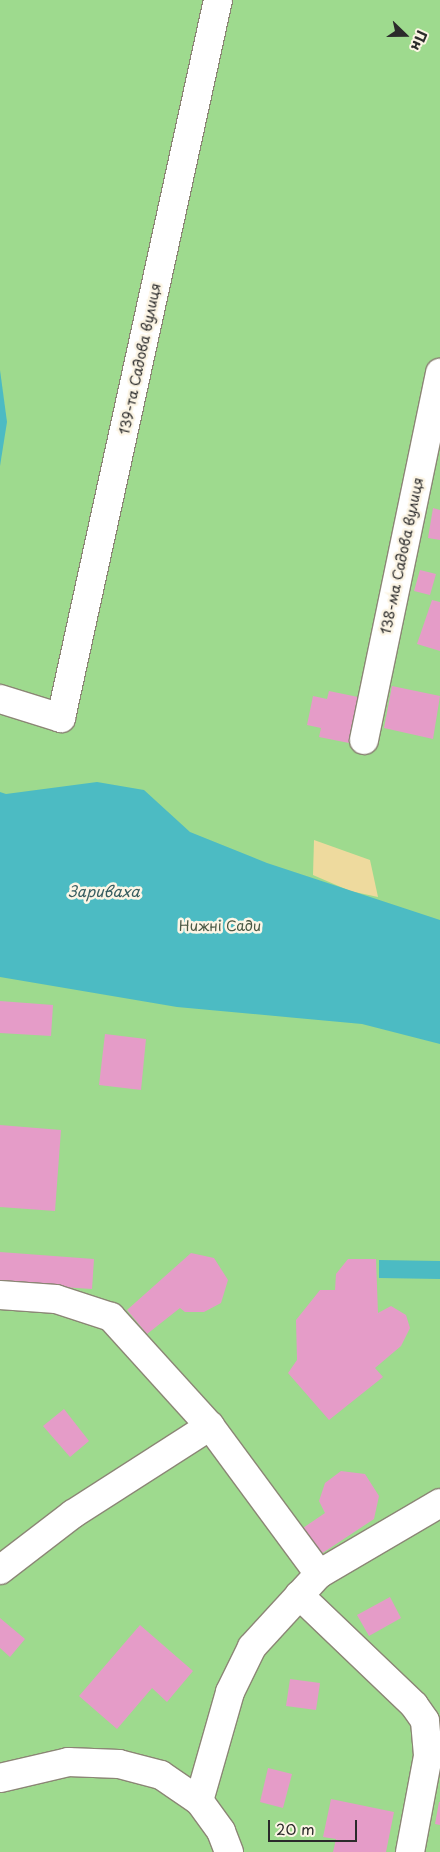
<!DOCTYPE html>
<html>
<head>
<meta charset="utf-8">
<style>
  body { margin:0 }
  #map { position:relative; width:440px; height:1852px; overflow:hidden; background:#ebe1bf; font-family:"Playpen Sans",sans-serif }
  div>[style] { position:absolute }
  .green>* { inset:0; background:#9eda8e }
  .sand>* { inset:0; background:#eeda9e }
  .water>* { inset:0; background:#4cbbc3 }
  .building>* { inset:0; background:#e59cc8 }
  .roads { filter:drop-shadow(1px 0 #8b8675) drop-shadow(-1px 0 #8b8675) drop-shadow(0 1px #8b8675) drop-shadow(0 -1px #8b8675) }
  .minor>* { height:28px; margin:-14px; padding:0 14px; transform-origin:14px; border-radius:14px; background:#fff }
  span { translate:-50% -50%; white-space:nowrap; text-align:center; line-height:1.15; -webkit-text-stroke:5px #fcf5e5; paint-order:stroke }
  .street-label { font-size:14px; color:#2b2b2b }
  .park-label { font-size:14px; color:#485744 }
  .water-label { font-size:15px; color:#375d60; font-style:italic }
  .north { position:absolute; left:380px; top:10px; width:50px; height:50px; -webkit-text-stroke:4px #fcf5e5; paint-order:stroke; rotate:112deg; font-size:14px; font-weight:700; line-height:20px; text-align:center; color:#2b2b2b }
  .north::after { content:''; display:block; margin:auto; width:18px; height:22px; background:#2b2b2b; clip-path:polygon(50% 0,100% 100%,50% 72%,0 100%) }
  .scale { position:absolute; left:268px; top:1820px; width:89px; height:22px; box-sizing:border-box; border:2px solid #2b2b2b; border-top:0; padding-left:6px; font-size:15px; line-height:18px; white-space:nowrap; color:#2b2b2b; -webkit-text-stroke:4px #fcf5e5; paint-order:stroke }
</style>
</head>
<body>
<div id="map">
  <div class="green">
    <div style="clip-path:polygon(0 0,440px 0,440px 1852px,0 1852px)"></div>
  </div>
  <div class="sand">
    <div style="clip-path:polygon(314px 840px,370px 860px,378px 897px,350px 891px,313px 875px)"></div>
  </div>
  <div class="water">
    <div style="clip-path:polygon(0 370px,7px 422px,0 466px)"></div>
    <div style="clip-path:polygon(97px 782px,144px 790px,190px 832px,267px 863px,440px 920px,440px 1044px,362px 1024px,177px 1007px,0 977px,0 792px,6px 794px)"></div>
    <div style="clip-path:polygon(379px 1260px,440px 1261px,440px 1279px,379px 1278px)"></div>
  </div>
  <div class="building">
    <div style="clip-path:polygon(433px 508px,440px 510px,440px 540px,428px 538px)"></div>
    <div style="clip-path:polygon(420px 570px,436px 574px,430px 595px,414px 591px)"></div>
    <div style="clip-path:polygon(432px 600px,440px 602px,440px 651px,417px 644px)"></div>
    <div style="clip-path:polygon(392px 686px,440px 696px,433px 739px,384px 728px)"></div>
    <div style="clip-path:polygon(329px 691px,358px 697px,349px 743px,319px 737px,321px 728px,307px 725px,313px 696px,327px 699px)"></div>
    <div style="clip-path:polygon(0 1001px,53px 1005px,51px 1036px,0 1033px)"></div>
    <div style="clip-path:polygon(105px 1034px,146px 1039px,141px 1090px,99px 1085px)"></div>
    <div style="clip-path:polygon(0 1125px,61px 1130px,55px 1211px,0 1207px)"></div>
    <div style="clip-path:polygon(0 1252px,94px 1259px,92px 1289px,0 1283px)"></div>
    <div style="clip-path:polygon(191px 1253px,214px 1258px,228px 1280px,221px 1303px,204px 1312px,185px 1312px,180px 1308px,147px 1334px,127px 1310px)"></div>
    <div style="clip-path:polygon(348px 1259px,376px 1259px,378px 1313px,391px 1306px,406px 1315px,410px 1328px,401px 1346px,375px 1368px,383px 1377px,329px 1420px,288px 1373px,297px 1360px,296px 1320px,320px 1290px,335px 1290px,336px 1274px)"></div>
    <div style="clip-path:polygon(64px 1409px,89px 1441px,70px 1457px,43px 1426px)"></div>
    <div style="clip-path:polygon(341px 1471px,365px 1474px,379px 1496px,374px 1519px,318px 1556px,300px 1530px,325px 1513px,319px 1501px,325px 1483px)"></div>
    <div style="clip-path:polygon(390px 1597px,401px 1618px,369px 1636px,357px 1615px)"></div>
    <div style="clip-path:polygon(0 1618px,25px 1639px,10px 1657px,0 1648px)"></div>
    <div style="clip-path:polygon(140px 1625px,193px 1671px,167px 1702px,152px 1688px,117px 1729px,79px 1696px)"></div>
    <div style="clip-path:polygon(290px 1679px,320px 1683px,316px 1710px,286px 1706px)"></div>
    <div style="clip-path:polygon(268px 1768px,292px 1774px,283px 1808px,260px 1802px)"></div>
    <div style="clip-path:polygon(331px 1799px,394px 1812px,386px 1852px,333px 1852px,336px 1839px,323px 1837px)"></div>
    <div style="clip-path:polygon(439px 1802px,440px 1802px,440px 1825px,435px 1824px)"></div>
  </div>
  <div class="roads">
    <div class="minor">
      <div style="left:0;top:699px;width:64px;rotate:17.3deg"></div>
      <div style="left:61px;top:718px;width:735px;rotate:-77.67deg"></div>
      <div style="left:364px;top:740px;width:375px;rotate:-78.3deg"></div>
      <div style="left:0;top:1295px;width:56px;rotate:4.1deg"></div>
      <div style="left:56px;top:1299px;width:58px;rotate:18.1deg"></div>
      <div style="left:111px;top:1317px;width:147px;rotate:47.8deg"></div>
      <div style="left:210px;top:1426px;width:184px;rotate:53.6deg"></div>
      <div style="left:0;top:1570px;width:92px;rotate:-37.5deg"></div>
      <div style="left:73px;top:1514px;width:163px;rotate:-32.7deg"></div>
      <div style="left:299px;top:1595px;width:159px;rotate:43.7deg"></div>
      <div style="left:414px;top:1705px;width:19px;rotate:55deg"></div>
      <div style="left:425px;top:1721px;width:35px;rotate:85deg"></div>
      <div style="left:428px;top:1756px;width:98px;rotate:100.6deg"></div>
      <div style="left:0;top:1778px;width:70px;rotate:-13.2deg"></div>
      <div style="left:68px;top:1762px;width:51px;rotate:2.2deg"></div>
      <div style="left:119px;top:1764px;width:43px;rotate:14.7deg"></div>
      <div style="left:161px;top:1775px;width:46px;rotate:34.4deg"></div>
      <div style="left:229px;top:1852px;width:22px;rotate:-111deg"></div>
      <div style="left:221px;top:1831px;width:37px;rotate:-126deg"></div>
      <div style="left:199px;top:1801px;width:113px;rotate:-74.1deg"></div>
      <div style="left:230px;top:1692px;width:50px;rotate:-63.9deg"></div>
      <div style="left:252px;top:1647px;width:99px;rotate:-47.5deg"></div>
      <div style="left:319px;top:1574px;width:140px;rotate:-30.4deg"></div>
    </div>
  </div>
  <div class="street-label">
    <span style="left:140px;top:359px;rotate:-78deg">139-та Садова вулиця</span>
    <span style="left:402px;top:556px;rotate:-78deg">138-ма Садова вулиця</span>
  </div>
  <div class="park-label">
    <span style="left:220px;top:926px">Нижні Сади</span>
  </div>
  <div class="water-label">
    <span style="left:104px;top:891px">Зариваха</span>
  </div>
  <div class="north">Пн</div>
  <div class="scale">20 m</div>
</div>
</body>
</html>
